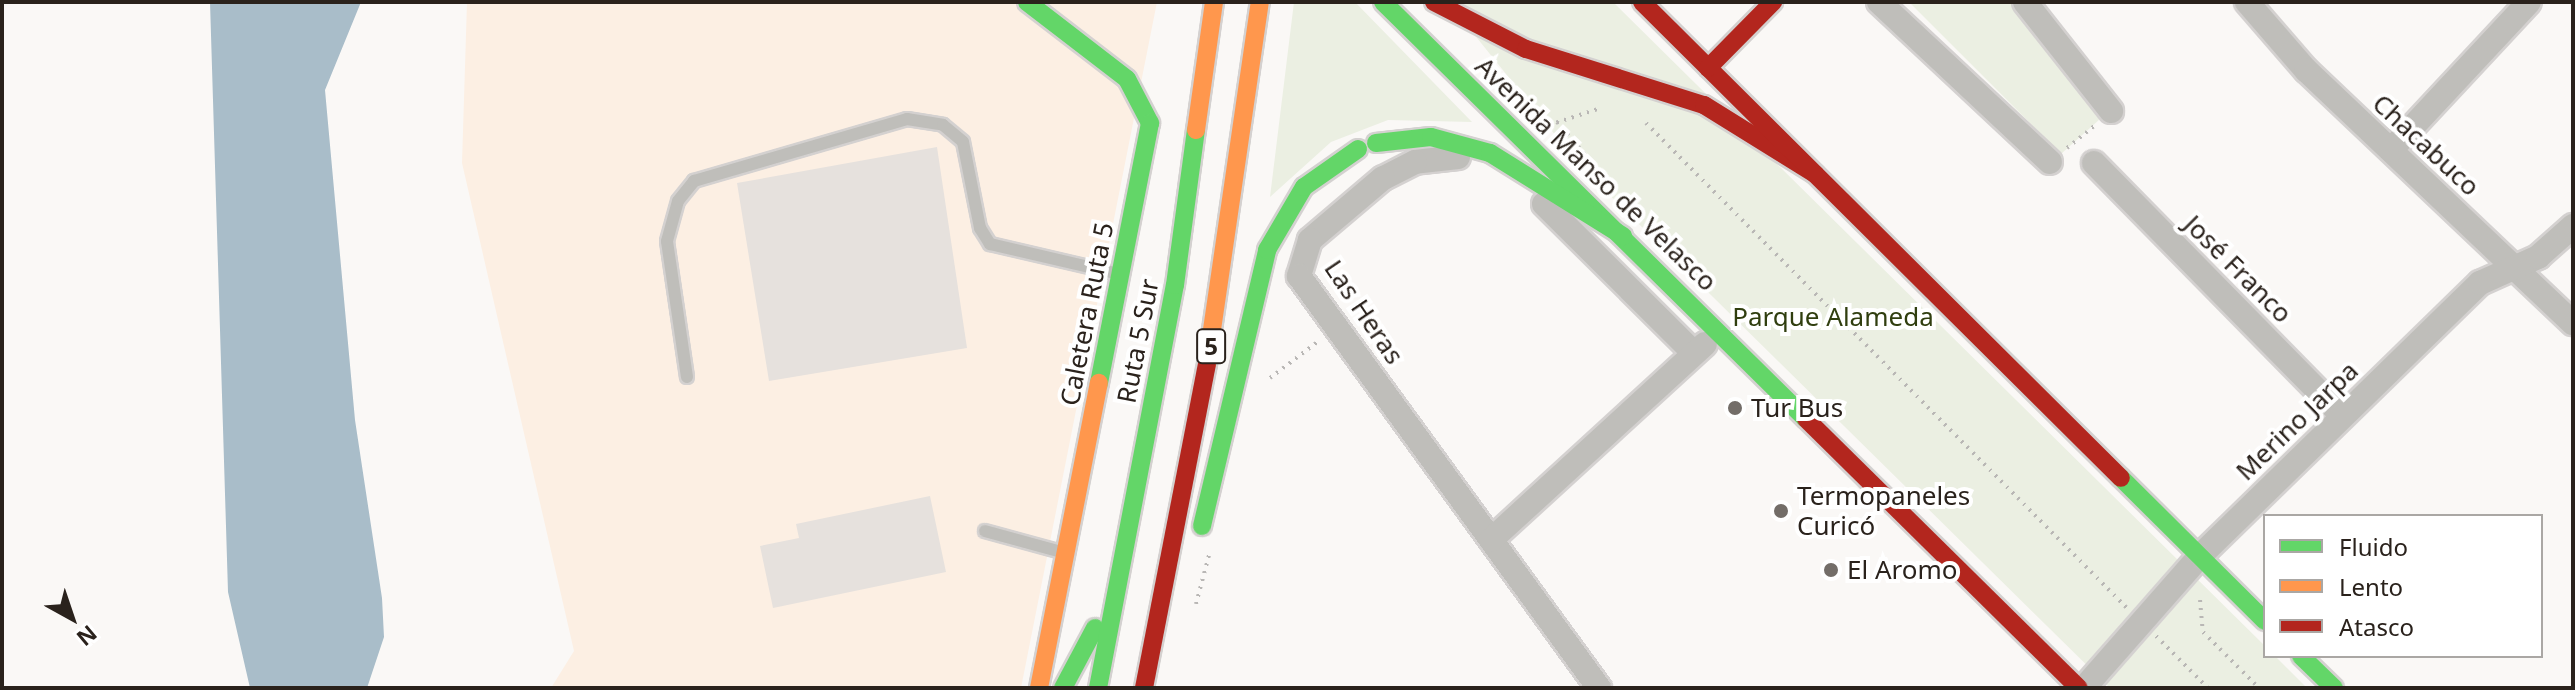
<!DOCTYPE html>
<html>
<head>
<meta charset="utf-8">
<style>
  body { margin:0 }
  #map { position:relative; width:2575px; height:690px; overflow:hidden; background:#faf8f6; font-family:"Noto Sans",sans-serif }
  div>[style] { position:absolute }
  .built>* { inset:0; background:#fcefe3 }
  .green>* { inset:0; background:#ebefe2 }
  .water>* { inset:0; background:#a9bdc9 }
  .building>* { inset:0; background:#e6e1dd }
  .path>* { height:4px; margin-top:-2px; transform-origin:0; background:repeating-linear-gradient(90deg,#b9b7b5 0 2px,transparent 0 8px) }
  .roads { filter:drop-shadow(2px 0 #d4d1d0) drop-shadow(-2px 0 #d4d1d0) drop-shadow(0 2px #d4d1d0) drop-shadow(0 -2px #d4d1d0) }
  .lane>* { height:12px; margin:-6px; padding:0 6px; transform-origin:6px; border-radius:6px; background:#bfbeba }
  .street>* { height:24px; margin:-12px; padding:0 12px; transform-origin:12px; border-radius:12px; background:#bfbeba }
  .fast>* { height:18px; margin:-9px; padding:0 9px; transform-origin:9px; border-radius:9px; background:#63d668 }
  .slow>* { height:18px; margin:-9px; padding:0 9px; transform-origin:9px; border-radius:9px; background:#ff974d }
  .jam>* { height:18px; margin:-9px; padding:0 9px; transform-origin:9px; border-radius:9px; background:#b3261e }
  .dots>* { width:22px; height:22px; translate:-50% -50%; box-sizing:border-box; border:4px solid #fff; border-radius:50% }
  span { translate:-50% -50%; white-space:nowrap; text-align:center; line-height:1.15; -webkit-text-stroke:8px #fff; paint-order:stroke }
  .shield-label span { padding:2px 6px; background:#fff; border:2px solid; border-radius:6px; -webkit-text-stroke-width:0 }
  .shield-label { font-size:24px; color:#2a221c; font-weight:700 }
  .street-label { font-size:26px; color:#2a221c }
  .park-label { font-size:26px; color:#303e0f }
  .poi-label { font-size:26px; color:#2a221c }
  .left { translate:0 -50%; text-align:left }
  .frame { position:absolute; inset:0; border:4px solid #2a221c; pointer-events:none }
  .legend { position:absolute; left:2263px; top:514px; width:280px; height:144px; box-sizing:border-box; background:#fff; border:2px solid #aaa7a4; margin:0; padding:10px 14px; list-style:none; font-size:24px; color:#2a221c }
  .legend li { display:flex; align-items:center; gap:16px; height:40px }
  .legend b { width:40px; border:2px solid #aaa7a4 }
  .north { position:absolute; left:32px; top:578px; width:80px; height:80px; -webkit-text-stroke:6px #fff; paint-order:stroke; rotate:140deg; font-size:22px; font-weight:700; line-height:32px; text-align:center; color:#2a221c }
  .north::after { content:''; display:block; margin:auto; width:28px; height:36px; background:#2a221c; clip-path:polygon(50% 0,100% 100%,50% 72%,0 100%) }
</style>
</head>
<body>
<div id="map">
  <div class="built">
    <div style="clip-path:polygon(467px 2px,1157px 2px,1021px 688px,551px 688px,574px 651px,462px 163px)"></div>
  </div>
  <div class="green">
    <div style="clip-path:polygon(1294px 2px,1355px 2px,1472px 122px,1388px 120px,1331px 142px,1270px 197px)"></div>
    <div style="clip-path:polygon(1448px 2px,1613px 2px,2265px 646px,2265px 656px,2275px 656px,2307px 688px,2110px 688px,1581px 167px)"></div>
    <div style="clip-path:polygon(1909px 2px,2011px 2px,2100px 119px,2061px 154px)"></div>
  </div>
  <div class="water">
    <div style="clip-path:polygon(210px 2px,361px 2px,325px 90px,355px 420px,382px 598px,384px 637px,367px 688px,250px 688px,228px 592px)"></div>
  </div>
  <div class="building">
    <div style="clip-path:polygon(937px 147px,967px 348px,769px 381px,737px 183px)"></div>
    <div style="clip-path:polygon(930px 496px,946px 572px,773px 608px,760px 546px,799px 538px,796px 524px)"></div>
  </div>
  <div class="path">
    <div style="left:1557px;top:122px;width:49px;rotate:49.1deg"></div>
    <div style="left:1646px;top:123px;width:683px;rotate:45.24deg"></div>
    <div style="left:1549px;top:125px;width:55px;rotate:-18.1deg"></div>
    <div style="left:2067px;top:148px;width:35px;rotate:-39deg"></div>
    <div style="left:1270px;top:378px;width:63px;rotate:-37.2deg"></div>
    <div style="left:2200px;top:600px;width:32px;rotate:85deg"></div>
    <div style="left:2203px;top:632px;width:79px;rotate:45deg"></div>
    <div style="left:1196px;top:604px;width:51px;rotate:-75.1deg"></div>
    <div style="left:2156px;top:636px;width:74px;rotate:45deg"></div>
  </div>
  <div class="roads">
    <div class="lane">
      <div style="left:687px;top:377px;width:137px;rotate:-98.4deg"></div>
      <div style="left:667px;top:241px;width:41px;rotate:-74.6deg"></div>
      <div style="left:678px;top:201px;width:26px;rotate:-51deg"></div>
      <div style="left:694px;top:181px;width:222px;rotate:-16.2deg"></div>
      <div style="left:907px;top:119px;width:36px;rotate:9deg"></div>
      <div style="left:943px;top:125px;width:26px;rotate:40deg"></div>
      <div style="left:963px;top:142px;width:88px;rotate:78.8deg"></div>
      <div style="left:980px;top:228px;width:19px;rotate:58deg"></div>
      <div style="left:990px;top:244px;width:132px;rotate:13.1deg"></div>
      <div style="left:985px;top:531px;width:80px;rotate:15.3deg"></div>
    </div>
    <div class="street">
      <div style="left:1879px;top:2px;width:234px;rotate:43.1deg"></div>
      <div style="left:2025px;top:2px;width:139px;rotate:51.7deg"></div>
      <div style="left:2247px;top:2px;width:90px;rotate:49.1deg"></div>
      <div style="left:2306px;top:70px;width:368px;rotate:43.5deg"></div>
      <div style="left:2391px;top:150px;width:202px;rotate:-47deg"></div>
      <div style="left:1458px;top:157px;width:43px;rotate:173.4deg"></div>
      <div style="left:1415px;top:162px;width:36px;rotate:153deg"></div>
      <div style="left:1383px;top:178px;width:96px;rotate:139.7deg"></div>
      <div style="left:1310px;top:240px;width:38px;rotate:107deg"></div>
      <div style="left:1299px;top:276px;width:510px;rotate:53.94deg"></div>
      <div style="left:2094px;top:163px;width:354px;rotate:45.5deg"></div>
      <div style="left:1544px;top:204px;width:211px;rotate:44.8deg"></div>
      <div style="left:1491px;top:540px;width:290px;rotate:-42.5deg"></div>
      <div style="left:2084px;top:688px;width:176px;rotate:-48.7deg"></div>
      <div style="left:2200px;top:556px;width:391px;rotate:-44.3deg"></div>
      <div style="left:2480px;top:283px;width:64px;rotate:-24.1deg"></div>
      <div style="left:2538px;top:257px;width:47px;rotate:-41.5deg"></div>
    </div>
    <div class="fast">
      <div style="left:1027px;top:2px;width:126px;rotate:37.6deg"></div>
      <div style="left:1127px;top:79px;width:50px;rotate:62.4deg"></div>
      <div style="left:1150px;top:123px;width:265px;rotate:101.1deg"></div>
      <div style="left:1383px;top:2px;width:594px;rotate:44.59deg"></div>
      <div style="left:1376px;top:143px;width:55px;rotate:-6.2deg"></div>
      <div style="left:1431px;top:137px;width:61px;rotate:15.2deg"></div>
      <div style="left:1490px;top:153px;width:157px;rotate:32deg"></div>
      <div style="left:2121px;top:478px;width:203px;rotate:44.8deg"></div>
      <div style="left:1202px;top:526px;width:284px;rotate:-76.7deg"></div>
      <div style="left:1267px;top:250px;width:73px;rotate:-59.6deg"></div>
      <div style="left:1304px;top:187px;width:66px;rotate:-35.1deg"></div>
      <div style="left:2301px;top:656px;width:46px;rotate:44.1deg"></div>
      <div style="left:1063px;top:688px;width:68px;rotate:-61.9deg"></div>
      <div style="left:1098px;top:688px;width:410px;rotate:-79.2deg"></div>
      <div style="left:1175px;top:285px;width:156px;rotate:-82.3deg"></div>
    </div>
    <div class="slow">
      <div style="left:1196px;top:130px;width:129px;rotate:-82deg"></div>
      <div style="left:1207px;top:364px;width:366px;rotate:-81.7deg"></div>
      <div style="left:1039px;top:688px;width:311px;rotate:-78.9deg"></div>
    </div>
    <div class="jam">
      <div style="left:1434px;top:2px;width:103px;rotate:27.1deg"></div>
      <div style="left:1526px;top:49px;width:187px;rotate:17.5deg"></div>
      <div style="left:1704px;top:105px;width:131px;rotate:31.9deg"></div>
      <div style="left:1642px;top:2px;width:675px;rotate:44.82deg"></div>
      <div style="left:1708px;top:68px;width:93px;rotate:-45.4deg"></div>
      <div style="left:1806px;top:419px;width:383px;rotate:44.6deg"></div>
      <div style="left:1144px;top:688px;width:330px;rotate:-79deg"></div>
    </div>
  </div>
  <div class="dots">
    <div style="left:1735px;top:408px;background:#736d68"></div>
    <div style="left:1781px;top:511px;background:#736d68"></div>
    <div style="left:1831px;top:570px;background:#736d68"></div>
  </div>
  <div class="shield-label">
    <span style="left:1211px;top:346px">5</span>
  </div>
  <div class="street-label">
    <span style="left:2426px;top:145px;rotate:43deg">Chacabuco</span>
    <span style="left:1596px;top:174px;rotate:44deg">Avenida Manso de Velasco</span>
    <span style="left:2238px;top:269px;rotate:45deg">José Franco</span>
    <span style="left:1364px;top:312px;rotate:56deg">Las Heras</span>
    <span style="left:1087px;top:314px;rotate:-79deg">Caletera Ruta 5</span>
    <span style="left:1138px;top:341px;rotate:-79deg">Ruta 5 Sur</span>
    <span style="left:2297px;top:421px;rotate:-44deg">Merino Jarpa</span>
  </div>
  <div class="park-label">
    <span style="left:1833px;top:317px">Parque Alameda</span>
  </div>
  <div class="poi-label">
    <span class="left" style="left:1751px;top:408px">Tur Bus</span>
    <span class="left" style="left:1797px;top:511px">Termopaneles<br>Curicó</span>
    <span class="left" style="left:1847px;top:570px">El Aromo</span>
  </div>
  <div class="frame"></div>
  <ul class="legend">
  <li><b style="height:10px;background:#63d668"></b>Fluido</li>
  <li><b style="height:10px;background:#ff974d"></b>Lento</li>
  <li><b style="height:10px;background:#b3261e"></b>Atasco</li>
  </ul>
  <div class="north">N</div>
</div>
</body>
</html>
